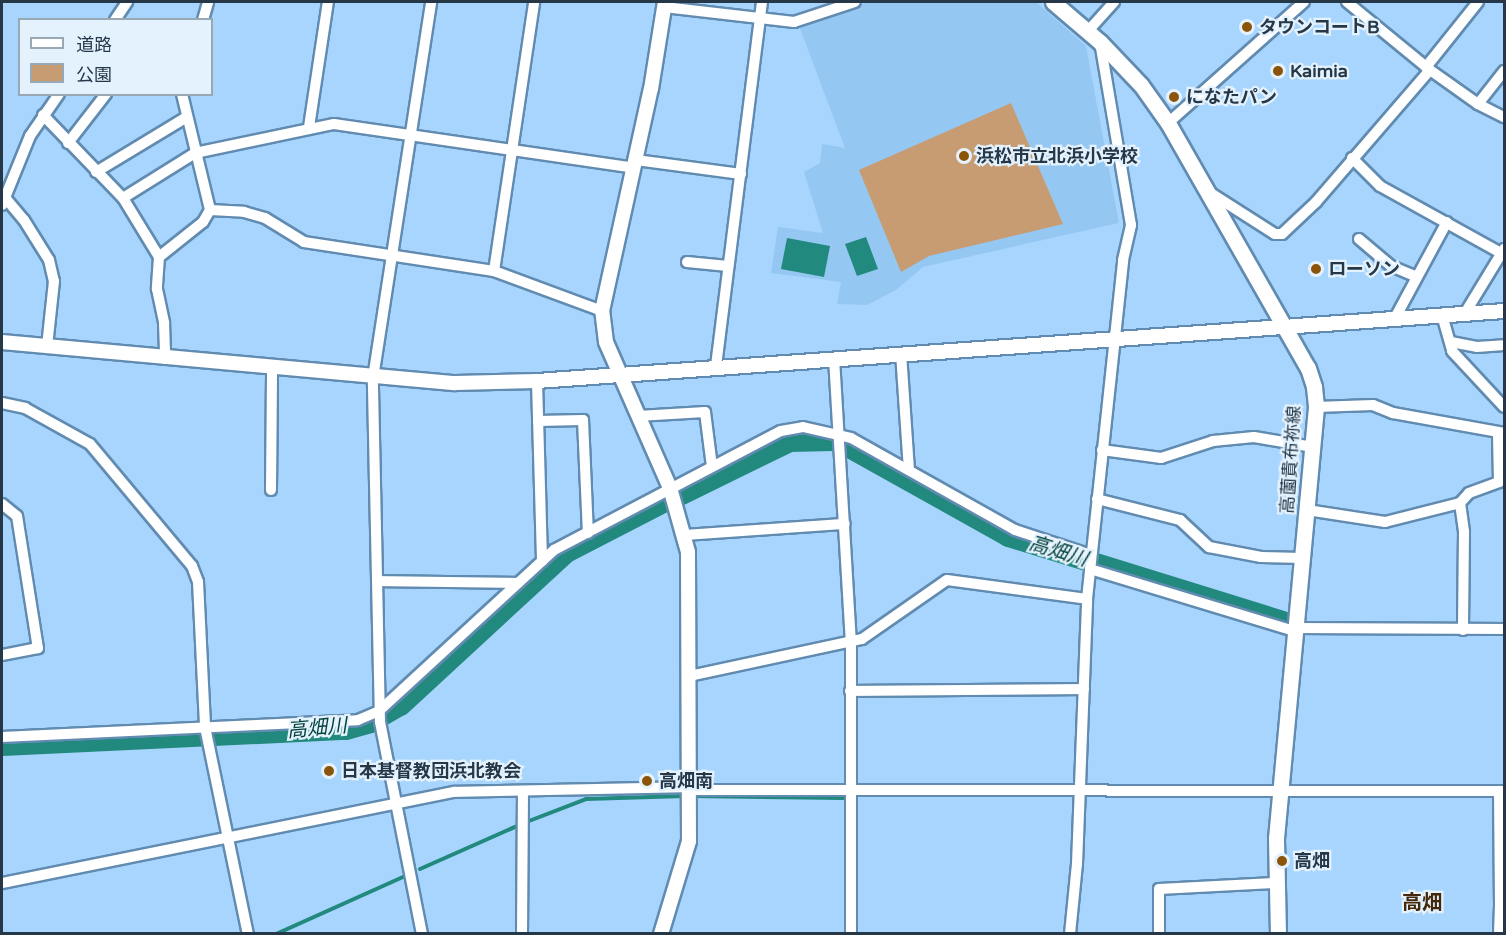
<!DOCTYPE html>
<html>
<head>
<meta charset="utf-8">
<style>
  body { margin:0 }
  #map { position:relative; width:1506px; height:935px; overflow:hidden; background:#a8d5fd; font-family:"Varela Round","Noto Sans JP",sans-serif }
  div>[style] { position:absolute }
  .built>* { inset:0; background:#95c7f3 }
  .green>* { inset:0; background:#c79c72 }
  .water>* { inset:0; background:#22897f }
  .stream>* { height:4px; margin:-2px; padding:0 2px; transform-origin:2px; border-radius:2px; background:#22897f }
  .river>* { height:21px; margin:-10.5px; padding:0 10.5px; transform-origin:10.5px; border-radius:10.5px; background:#22897f }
  .roads { filter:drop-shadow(2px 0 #618bb0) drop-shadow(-2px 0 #618bb0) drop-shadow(0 2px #618bb0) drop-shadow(0 -2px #618bb0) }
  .minor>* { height:10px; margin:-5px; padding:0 5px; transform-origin:5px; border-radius:5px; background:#fff }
  .tertiary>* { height:14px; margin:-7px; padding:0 7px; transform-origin:7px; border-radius:7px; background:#fff }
  .secondary>* { height:15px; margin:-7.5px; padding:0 7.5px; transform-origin:7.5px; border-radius:7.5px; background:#fff }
  .dots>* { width:16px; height:16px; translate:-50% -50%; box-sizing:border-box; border:3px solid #e4f2fe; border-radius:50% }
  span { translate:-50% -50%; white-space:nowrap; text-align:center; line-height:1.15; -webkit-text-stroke:4.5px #e4f2fe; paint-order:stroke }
  .poi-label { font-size:18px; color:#263848; font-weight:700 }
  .left { translate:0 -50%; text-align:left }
  .street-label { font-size:18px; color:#263848 }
  .water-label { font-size:20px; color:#04423c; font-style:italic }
  .neighbourhood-label { font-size:20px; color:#442809; font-weight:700 }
  .frame { position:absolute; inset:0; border:3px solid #263848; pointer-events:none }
  .legend { position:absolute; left:18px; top:18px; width:195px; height:78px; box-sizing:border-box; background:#e4f2fe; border:2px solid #98a8b5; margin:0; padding:8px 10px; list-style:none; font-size:18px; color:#263848 }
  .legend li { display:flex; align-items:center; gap:12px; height:30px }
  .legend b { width:30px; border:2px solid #98a8b5 }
</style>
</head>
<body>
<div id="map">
  <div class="built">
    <div style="clip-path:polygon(868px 2px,1036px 2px,1086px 46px,1119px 223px,923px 267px,896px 290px,867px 305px,837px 304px,841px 282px,771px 273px,778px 227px,823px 233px,804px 172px,820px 163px,822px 144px,845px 148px,799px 26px)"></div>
  </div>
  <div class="green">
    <div style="clip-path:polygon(1011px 103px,1063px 224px,929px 256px,901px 272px,859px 170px)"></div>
  </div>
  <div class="water">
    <div style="clip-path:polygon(866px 237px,878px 269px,857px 276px,845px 244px)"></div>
    <div style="clip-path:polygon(787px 238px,830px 246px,824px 277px,781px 269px)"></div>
  </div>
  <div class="stream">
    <div style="left:692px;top:796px;width:152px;rotate:0.8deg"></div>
    <div style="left:529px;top:821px;width:61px;rotate:-21.1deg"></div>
    <div style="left:586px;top:799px;width:99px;rotate:-1.7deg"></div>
    <div style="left:420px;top:869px;width:106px;rotate:-23.9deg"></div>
    <div style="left:276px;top:934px;width:141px;rotate:-24.2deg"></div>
  </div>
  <div class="river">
    <div style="left:849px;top:447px;width:182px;rotate:29.2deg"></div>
    <div style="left:1008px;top:536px;width:288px;rotate:17.2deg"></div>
    <div style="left:681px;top:494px;width:120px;rotate:-26.1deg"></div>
    <div style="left:789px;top:441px;width:43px;rotate:-1.3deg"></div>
    <div style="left:2px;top:745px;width:344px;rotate:-2.7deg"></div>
    <div style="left:346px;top:729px;width:25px;rotate:-16deg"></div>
    <div style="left:370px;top:722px;width:34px;rotate:-30deg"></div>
    <div style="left:400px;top:705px;width:226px;rotate:-42.7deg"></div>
    <div style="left:566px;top:552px;width:109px;rotate:-27.3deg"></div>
  </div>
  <div class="roads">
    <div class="minor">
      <div style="left:1347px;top:2px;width:107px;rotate:39.3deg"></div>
      <div style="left:1430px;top:70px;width:59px;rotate:35.3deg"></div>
      <div style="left:1478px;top:104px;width:29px;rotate:27deg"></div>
      <div style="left:664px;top:7px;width:131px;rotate:6.6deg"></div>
      <div style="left:794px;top:22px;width:64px;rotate:-18.2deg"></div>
      <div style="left:115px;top:20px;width:22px;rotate:-56deg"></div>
      <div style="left:203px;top:20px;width:19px;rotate:-74deg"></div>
      <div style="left:1088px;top:31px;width:39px;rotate:-48deg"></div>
      <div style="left:1426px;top:67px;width:83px;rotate:-51.3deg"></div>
      <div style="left:182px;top:94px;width:119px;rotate:76.4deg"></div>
      <div style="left:210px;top:210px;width:34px;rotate:3deg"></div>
      <div style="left:244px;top:212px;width:22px;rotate:16deg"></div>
      <div style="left:265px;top:218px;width:46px;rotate:31.6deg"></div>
      <div style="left:304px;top:242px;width:192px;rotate:8.7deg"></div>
      <div style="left:494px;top:271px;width:115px;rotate:20.3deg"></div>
      <div style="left:1478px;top:104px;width:42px;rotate:-51.8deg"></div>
      <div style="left:43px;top:115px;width:115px;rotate:46.1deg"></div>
      <div style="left:123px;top:198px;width:69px;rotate:58.6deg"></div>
      <div style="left:159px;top:257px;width:32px;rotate:94deg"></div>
      <div style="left:157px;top:289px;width:35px;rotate:78deg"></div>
      <div style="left:164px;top:323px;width:36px;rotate:88deg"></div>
      <div style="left:1168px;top:123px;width:182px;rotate:-41.7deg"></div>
      <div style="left:309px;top:127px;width:126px;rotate:-81.4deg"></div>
      <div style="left:68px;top:143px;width:62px;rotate:-52.2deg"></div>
      <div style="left:1352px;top:158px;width:40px;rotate:45deg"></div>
      <div style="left:1380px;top:186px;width:138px;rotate:29deg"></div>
      <div style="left:636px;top:160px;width:106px;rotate:7.6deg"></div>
      <div style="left:96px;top:172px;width:104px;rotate:-31.2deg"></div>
      <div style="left:1209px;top:192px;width:78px;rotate:32.5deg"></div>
      <div style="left:1275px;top:234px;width:7px"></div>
      <div style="left:1282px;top:234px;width:47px;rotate:-43.3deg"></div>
      <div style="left:1316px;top:202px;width:174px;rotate:-49.2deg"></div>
      <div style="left:2px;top:194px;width:34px;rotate:50deg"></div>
      <div style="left:24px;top:220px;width:47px;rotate:58deg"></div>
      <div style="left:49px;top:260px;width:22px;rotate:77deg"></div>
      <div style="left:54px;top:281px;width:65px;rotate:96.1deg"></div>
      <div style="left:123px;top:198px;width:85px;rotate:-32deg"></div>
      <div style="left:195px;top:153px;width:142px;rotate:-11.8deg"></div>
      <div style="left:334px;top:124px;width:303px;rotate:8.3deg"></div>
      <div style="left:2px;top:205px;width:74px;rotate:-67.9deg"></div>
      <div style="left:30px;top:136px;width:51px;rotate:-55.4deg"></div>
      <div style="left:1359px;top:239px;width:42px;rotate:40.2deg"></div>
      <div style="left:1391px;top:266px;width:28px;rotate:23deg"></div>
      <div style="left:159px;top:257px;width:56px;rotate:-38.5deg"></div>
      <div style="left:203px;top:222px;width:14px;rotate:-60deg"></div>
      <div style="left:687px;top:262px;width:41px;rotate:5.6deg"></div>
      <div style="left:494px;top:271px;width:272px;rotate:-81.5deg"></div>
      <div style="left:1465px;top:313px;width:75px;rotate:-58.6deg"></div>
      <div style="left:1442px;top:315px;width:37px;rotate:74deg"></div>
      <div style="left:1452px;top:351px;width:76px;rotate:47.1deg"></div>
      <div style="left:1395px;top:318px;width:109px;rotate:-61.6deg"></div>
      <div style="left:1451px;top:342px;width:26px;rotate:11deg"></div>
      <div style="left:1477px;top:347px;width:27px;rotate:-4deg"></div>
      <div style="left:901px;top:353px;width:117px;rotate:86.1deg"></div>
      <div style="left:834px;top:358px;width:283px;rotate:86.6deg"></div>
      <div style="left:851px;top:640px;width:294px;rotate:90deg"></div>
      <div style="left:716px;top:366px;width:367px;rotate:-82.8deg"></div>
      <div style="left:537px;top:381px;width:180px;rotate:88.4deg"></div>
      <div style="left:2px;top:403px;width:24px;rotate:12deg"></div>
      <div style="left:25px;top:408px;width:74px;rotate:29deg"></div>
      <div style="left:90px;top:444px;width:159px;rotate:50.1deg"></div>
      <div style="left:192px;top:566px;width:17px;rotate:69deg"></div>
      <div style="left:198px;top:582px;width:145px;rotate:87.2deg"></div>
      <div style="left:205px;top:727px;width:211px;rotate:78.3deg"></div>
      <div style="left:1316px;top:407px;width:57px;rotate:-2deg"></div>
      <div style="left:1373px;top:405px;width:22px;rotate:22deg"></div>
      <div style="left:1393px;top:413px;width:113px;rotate:10.2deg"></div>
      <div style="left:638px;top:416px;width:67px;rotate:-3.4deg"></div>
      <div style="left:705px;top:412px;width:55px;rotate:82.7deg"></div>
      <div style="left:538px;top:421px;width:45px;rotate:-1.3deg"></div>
      <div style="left:583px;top:420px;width:113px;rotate:87.5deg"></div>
      <div style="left:1102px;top:450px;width:60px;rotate:7.7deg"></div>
      <div style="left:1161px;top:458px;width:55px;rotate:-18.1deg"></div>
      <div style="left:1213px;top:441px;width:41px;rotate:-5.6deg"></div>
      <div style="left:1254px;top:437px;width:60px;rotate:9.6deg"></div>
      <div style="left:271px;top:490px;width:121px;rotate:-89.5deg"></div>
      <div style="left:1097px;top:499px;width:86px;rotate:14.2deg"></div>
      <div style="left:1180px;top:520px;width:40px;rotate:43deg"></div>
      <div style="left:1209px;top:547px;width:53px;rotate:10.9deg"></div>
      <div style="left:1261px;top:557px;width:42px;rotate:1.4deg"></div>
      <div style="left:1460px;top:503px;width:13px;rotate:-48deg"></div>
      <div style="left:1469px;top:493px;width:32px;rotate:-20deg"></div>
      <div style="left:1499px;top:482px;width:48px;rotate:-91.2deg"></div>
      <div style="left:2px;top:504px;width:19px;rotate:39deg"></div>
      <div style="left:17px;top:516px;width:134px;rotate:81deg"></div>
      <div style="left:38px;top:648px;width:37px;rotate:169deg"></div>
      <div style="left:1307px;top:510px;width:79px;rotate:8.7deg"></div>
      <div style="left:1385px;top:522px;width:77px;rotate:-14.2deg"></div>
      <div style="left:1460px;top:503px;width:29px;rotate:82deg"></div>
      <div style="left:1464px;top:532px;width:98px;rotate:90.6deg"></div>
      <div style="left:686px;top:535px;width:159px;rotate:-4deg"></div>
      <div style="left:1090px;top:569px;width:216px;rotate:16.9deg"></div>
      <div style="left:377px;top:581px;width:141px;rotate:0.8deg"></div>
      <div style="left:1298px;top:628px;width:206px;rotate:0.3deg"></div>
      <div style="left:689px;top:676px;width:177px;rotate:-12.1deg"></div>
      <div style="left:862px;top:639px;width:103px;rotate:-34.8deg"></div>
      <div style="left:947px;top:580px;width:141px;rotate:7.7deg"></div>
      <div style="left:850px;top:691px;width:234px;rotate:-0.5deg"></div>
      <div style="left:2px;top:737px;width:356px;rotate:-2.7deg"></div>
      <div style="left:358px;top:720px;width:23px;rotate:-23deg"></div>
      <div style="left:379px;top:711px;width:238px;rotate:-42.6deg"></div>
      <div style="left:554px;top:550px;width:256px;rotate:-27.7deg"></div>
      <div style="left:781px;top:431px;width:22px;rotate:-10deg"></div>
      <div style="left:803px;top:427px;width:49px;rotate:12.9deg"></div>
      <div style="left:851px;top:438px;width:188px;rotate:29.3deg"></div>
      <div style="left:1015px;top:530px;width:80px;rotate:18.2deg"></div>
      <div style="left:690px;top:790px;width:814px;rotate:0.07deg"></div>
      <div style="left:1499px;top:791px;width:113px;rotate:89.5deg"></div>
      <div style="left:2px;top:883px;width:461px;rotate:-11.4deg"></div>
      <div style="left:454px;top:792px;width:236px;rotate:-1.2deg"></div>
      <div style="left:422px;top:934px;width:216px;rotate:-101.2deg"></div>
      <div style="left:380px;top:722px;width:344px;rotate:-91.2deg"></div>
      <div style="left:373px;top:378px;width:380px;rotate:-81.2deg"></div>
      <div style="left:522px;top:934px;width:143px;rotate:-89.6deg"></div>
      <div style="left:1070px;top:934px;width:70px;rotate:-84.3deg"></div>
      <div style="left:1077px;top:864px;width:265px;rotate:-87.8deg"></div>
      <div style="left:1087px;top:599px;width:341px;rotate:-83.9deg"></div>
      <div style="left:1123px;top:260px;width:36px;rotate:-77deg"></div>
      <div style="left:1131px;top:225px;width:186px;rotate:-99.6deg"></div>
      <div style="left:1159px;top:934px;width:45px;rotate:-90deg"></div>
      <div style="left:1159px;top:889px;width:115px;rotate:-3deg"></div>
      <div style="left:1499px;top:934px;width:30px;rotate:-88deg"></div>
      <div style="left:1500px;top:904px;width:4px"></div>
    </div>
    <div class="tertiary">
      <div style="left:2px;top:342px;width:455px;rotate:5.2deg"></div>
      <div style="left:455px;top:383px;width:82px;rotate:-1.4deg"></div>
      <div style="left:537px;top:381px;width:970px;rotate:-4.14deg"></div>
      <div style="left:661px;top:934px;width:97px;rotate:-73.2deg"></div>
      <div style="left:689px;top:841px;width:289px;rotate:-90.2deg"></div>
      <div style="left:688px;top:552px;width:66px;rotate:-105.7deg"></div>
      <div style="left:670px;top:488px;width:159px;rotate:-113.7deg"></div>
      <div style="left:606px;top:342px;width:31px;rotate:-97deg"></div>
      <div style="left:602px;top:311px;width:227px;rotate:-77.6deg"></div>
      <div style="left:651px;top:89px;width:88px;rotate:-80.9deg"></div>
    </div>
    <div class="secondary">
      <div style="left:1053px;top:2px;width:62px;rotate:40.4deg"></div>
      <div style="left:1100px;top:42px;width:59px;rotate:46.4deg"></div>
      <div style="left:1141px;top:85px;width:47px;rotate:54.6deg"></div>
      <div style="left:1168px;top:123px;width:282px;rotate:60.3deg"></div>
      <div style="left:1308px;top:368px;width:20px;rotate:72deg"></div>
      <div style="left:1314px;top:387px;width:20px;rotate:84deg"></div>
      <div style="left:1316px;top:407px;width:434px;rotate:95.3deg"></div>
      <div style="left:1276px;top:839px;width:95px;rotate:88.8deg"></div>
    </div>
  </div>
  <div class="dots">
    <div style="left:1247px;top:27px;background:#8c5408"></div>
    <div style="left:1278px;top:71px;background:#8c5408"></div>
    <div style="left:1174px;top:97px;background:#8c5408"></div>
    <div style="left:964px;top:156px;background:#8c5408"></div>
    <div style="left:1316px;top:269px;background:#8c5408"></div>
    <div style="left:329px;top:771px;background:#8c5408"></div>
    <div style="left:647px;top:781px;background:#8c5408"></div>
    <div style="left:1282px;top:861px;background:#8c5408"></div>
  </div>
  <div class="poi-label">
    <span class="left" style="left:1259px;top:27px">タウンコートB</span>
    <span class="left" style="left:1290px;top:71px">Kaimia</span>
    <span class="left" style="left:1186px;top:97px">になたパン</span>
    <span class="left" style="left:976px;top:156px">浜松市立北浜小学校</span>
    <span class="left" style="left:1328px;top:269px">ローソン</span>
    <span class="left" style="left:341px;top:771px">日本基督教団浜北教会</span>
    <span class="left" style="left:659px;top:781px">高畑南</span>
    <span class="left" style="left:1294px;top:861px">高畑</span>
  </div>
  <div class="street-label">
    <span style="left:1291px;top:460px;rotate:-86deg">高薗貴布祢線</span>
  </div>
  <div class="water-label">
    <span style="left:1058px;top:552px;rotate:17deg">高畑川</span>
    <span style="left:317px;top:729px;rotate:-5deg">高畑川</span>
  </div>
  <div class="neighbourhood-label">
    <span style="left:1422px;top:903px">高畑</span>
  </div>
  <div class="frame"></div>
  <ul class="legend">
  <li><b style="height:8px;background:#fff"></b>道路</li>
  <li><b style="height:16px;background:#c79c72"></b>公園</li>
  </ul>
</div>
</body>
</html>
